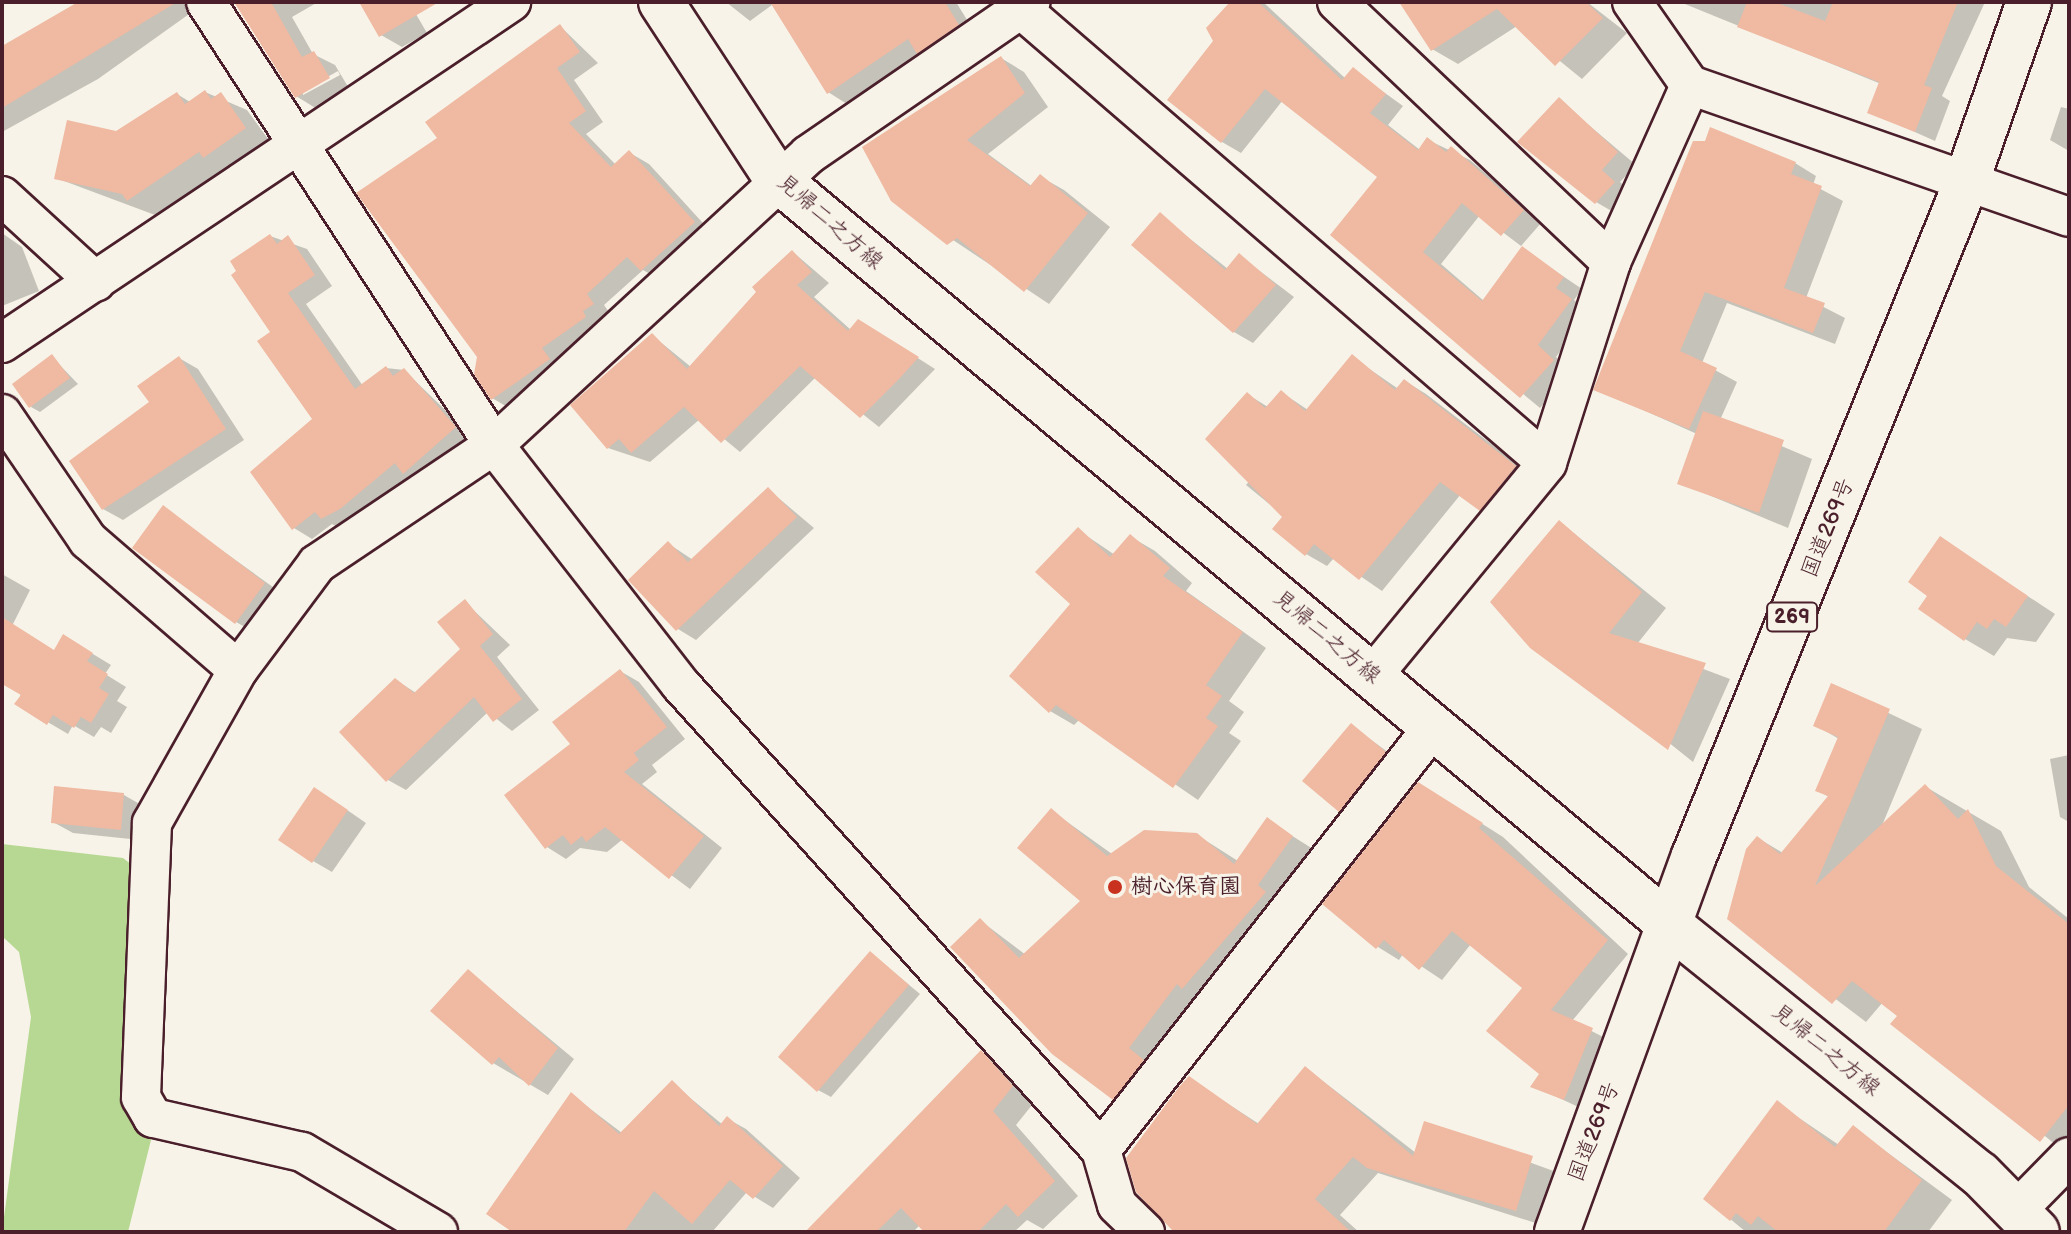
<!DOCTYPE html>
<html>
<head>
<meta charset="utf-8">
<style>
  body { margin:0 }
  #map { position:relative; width:2071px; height:1234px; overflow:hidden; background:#f7f3e8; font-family:"Balsamiq Sans","Klee One",sans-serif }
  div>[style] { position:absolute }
  .green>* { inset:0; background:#b7d892 }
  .shadow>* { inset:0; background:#0003 }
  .building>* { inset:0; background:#efb9a2 }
  .roads { filter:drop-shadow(2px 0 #4a1f2b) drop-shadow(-2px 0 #4a1f2b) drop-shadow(0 2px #4a1f2b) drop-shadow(0 -2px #4a1f2b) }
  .minor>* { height:38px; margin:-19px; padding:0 19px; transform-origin:19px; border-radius:19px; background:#f7f3e8 }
  .major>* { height:44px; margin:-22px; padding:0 22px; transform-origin:22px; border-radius:22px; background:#f7f3e8 }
  .highway>* { height:44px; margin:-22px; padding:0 22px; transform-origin:22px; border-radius:22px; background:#f7f3e8 }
  .dots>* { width:22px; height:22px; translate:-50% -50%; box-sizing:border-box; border:4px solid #f7f3e8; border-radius:50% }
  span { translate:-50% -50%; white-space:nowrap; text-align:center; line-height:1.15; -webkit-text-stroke:6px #f7f3e8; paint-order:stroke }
  .shield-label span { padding:2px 6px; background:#f7f3e8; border:2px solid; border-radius:6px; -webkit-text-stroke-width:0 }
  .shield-label { font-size:20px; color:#4a1f2b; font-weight:700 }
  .street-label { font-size:22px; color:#4a1f2b }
  .poi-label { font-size:22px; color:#4a1f2b; font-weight:700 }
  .left { translate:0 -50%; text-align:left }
  .frame { position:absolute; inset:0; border:4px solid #4a1f2b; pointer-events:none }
</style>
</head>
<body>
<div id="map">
  <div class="green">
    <div style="clip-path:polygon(2px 844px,123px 858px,141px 872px,152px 1136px,128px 1232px,2px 1232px,31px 1017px,19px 952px,2px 936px)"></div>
  </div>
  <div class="shadow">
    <div style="clip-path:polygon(82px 2px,206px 2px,98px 79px,2px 132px,2px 48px)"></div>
    <div style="clip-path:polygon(evenodd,238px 2px,318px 2px,292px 17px,313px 54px,335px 65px,350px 90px,317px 109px,296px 96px,238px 2px,338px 71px,340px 75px,303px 95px,303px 91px,338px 71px)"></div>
    <div style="clip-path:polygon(361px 2px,424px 2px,413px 9px,427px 33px,402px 47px,381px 35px)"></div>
    <div style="clip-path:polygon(726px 2px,956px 2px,977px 36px,938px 63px,921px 54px,847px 104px,828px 92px,772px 5px,750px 21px)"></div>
    <div style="clip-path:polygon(1233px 2px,1263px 2px,1346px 79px,1353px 70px,1403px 106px,1388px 125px,1420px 150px,1428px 140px,1470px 160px,1542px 222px,1521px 246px,1480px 215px,1441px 264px,1484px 301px,1523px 249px,1582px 289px,1574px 300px,1589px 311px,1556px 357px,1572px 372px,1540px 408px,1332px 235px,1380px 176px,1283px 100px,1241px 153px,1222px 142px,1216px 41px)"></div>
    <div style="clip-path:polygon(1401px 2px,1587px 2px,1627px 33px,1582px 79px,1517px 26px,1458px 64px,1432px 49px)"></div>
    <div style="clip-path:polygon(1680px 2px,1985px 2px,1942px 96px,1950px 101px,1935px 141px,1870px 112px,1881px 84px)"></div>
    <div style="clip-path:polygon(560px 26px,598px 63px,574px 80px,603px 122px,586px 134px,616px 165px,630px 153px,649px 164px,712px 233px,661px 280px,643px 270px,604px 305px,611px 315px,511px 409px,492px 398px,480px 357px,440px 139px)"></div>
    <div style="clip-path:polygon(1001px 58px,1024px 72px,1048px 107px,988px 154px,1033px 187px,1041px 177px,1064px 190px,1110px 227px,1049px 304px,893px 200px)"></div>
    <div style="clip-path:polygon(205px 92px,247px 110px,271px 143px,155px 215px,56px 178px,177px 94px,190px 102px)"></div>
    <div style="clip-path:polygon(1559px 100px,1636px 165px,1620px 182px,1633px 194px,1615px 213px,1596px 202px)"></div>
    <div style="clip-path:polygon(2061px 107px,2069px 109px,2069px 151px,2050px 140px)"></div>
    <div style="clip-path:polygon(1795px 163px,1816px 176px,1813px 185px,1843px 201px,1806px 298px,1845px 318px,1835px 344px,1727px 303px,1702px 363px,1737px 382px,1720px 420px,1812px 459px,1788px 528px,1680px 483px,1697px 434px,1596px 389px)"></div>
    <div style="clip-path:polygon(1160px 215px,1228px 269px,1240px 256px,1294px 297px,1253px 343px,1234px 332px)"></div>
    <div style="clip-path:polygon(2px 233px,22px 247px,39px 291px,2px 306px)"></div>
    <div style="clip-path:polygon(270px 236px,307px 249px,332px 286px,306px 304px,363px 386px,386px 368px,404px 370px,474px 438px,423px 483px,411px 476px,360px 520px,341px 529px,332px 524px,312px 539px,294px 528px,315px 420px,273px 333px)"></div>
    <div style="clip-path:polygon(793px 252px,829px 283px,814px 297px,851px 330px,877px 332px,935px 369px,879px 427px,816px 377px,740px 452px,700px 419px,650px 462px,608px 448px,653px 336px,691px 367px)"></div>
    <div style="clip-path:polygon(52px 357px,78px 384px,40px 412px,31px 407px)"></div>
    <div style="clip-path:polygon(1352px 357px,1397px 388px,1405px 381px,1426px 394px,1537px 479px,1502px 521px,1461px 494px,1382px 591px,1334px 558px,1327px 566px,1306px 554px,1285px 517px,1246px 485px,1252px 478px,1247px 394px,1268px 407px,1281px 392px,1308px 410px)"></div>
    <div style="clip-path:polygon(179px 358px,198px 369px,244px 440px,123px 520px,103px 509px)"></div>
    <div style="clip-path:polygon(769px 490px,814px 528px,696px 640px,678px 629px,669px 544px,693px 560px)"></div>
    <div style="clip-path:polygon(163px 508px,284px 595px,256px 633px,236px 622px)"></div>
    <div style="clip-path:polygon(1560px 522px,1666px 608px,1637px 644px,1730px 679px,1693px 762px,1493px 602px)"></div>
    <div style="clip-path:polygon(1078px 530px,1115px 555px,1131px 537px,1155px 551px,1192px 583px,1186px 591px,1266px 648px,1229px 701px,1244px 712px,1229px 733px,1241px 741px,1198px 800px,1080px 719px,1074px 725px,1050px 711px,1073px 604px)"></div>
    <div style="clip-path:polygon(1941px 539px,2055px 614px,2036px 642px,2007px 638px,1994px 656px,1965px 639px)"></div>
    <div style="clip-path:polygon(2px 574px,30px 590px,12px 626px,2px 621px)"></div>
    <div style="clip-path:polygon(465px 602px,510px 645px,497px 657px,539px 710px,512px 731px,488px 712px,406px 790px,388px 780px,396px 680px,416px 693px,462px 649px)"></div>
    <div style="clip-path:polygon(83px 648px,111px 665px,105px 674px,126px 687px,117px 701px,127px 707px,111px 733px,101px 727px,94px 737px,73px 725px,68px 734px,17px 704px,29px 673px,55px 652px)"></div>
    <div style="clip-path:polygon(620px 671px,639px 682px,685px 739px,652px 765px,657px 772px,642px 784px,722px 848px,690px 889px,623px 839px,607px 852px,580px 848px,566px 859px,547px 847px,573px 745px)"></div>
    <div style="clip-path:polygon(1832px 686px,1922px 729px,1881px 828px,1926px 787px,2001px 831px,2029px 887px,2069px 919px,2069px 1156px,1883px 1002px,1866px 1022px,1729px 918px,1758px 838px,1783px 853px,1829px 797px,1817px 790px,1839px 739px,1815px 725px)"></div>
    <div style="clip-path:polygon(1351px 725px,1404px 764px,1359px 821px,1340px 810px)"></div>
    <div style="clip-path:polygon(2069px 755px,2069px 822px,2060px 817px,2050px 759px)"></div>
    <div style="clip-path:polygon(124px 795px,143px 806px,140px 840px,73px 833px,53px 822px)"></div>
    <div style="clip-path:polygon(1440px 797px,1503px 837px,1628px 954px,1572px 1021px,1613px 1042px,1585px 1110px,1533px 1086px,1542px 1074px,1525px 988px,1471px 944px,1442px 980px,1403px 954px,1399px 960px,1378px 947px,1325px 904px)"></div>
    <div style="clip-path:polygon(334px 801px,366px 823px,332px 872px,313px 861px)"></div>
    <div style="clip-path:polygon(1052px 811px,1112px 854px,1197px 835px,1238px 861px,1267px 820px,1321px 854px,1143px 1115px,1114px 1098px,981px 921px,1026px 955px,1083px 901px)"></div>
    <div style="clip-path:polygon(871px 953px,920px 994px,831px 1097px,818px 1090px)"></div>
    <div style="clip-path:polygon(468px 971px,574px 1059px,548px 1095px,493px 1063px)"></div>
    <div style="clip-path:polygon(981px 1052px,1036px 1100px,1016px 1125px,1078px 1196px,1043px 1229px,1027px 1220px,1014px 1232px,927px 1232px,920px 1225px,913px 1232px,808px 1232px)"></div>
    <div style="clip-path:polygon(1306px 1068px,1416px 1153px,1425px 1124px,1559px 1173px,1542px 1225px,1378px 1173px,1340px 1215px,1359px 1232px,1177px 1232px,1190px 1079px,1259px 1124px)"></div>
    <div style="clip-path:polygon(672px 1083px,723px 1125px,728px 1119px,746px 1129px,800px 1178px,773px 1208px,747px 1192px,712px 1232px,518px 1232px,572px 1095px,622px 1133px)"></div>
    <div style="clip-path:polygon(1777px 1103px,1839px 1145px,1854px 1128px,1952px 1200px,1928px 1232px,1746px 1232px,1706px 1199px)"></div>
  </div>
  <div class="building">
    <div style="clip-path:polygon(78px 2px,177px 2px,2px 108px,2px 46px)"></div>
    <div style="clip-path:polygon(234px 2px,271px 2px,302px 57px,314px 51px,330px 78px,295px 98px)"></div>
    <div style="clip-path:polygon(359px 2px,439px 2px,379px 37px)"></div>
    <div style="clip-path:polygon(770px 2px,945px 2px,959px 25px,917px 54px,908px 39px,827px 94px)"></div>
    <div style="clip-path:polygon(1230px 2px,1258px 2px,1342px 80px,1353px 67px,1386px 94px,1370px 113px,1418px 150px,1427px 137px,1446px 152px,1451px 146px,1524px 210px,1501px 236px,1462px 203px,1423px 252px,1482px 301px,1522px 246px,1564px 277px,1556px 288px,1572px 299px,1538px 345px,1554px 360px,1520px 398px,1330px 235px,1377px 177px,1265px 89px,1221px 143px,1167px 100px,1213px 41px,1206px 28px)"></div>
    <div style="clip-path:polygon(1399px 2px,1586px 2px,1603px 18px,1555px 66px,1497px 9px,1431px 51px)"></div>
    <div style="clip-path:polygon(1747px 2px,1775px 2px,1825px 21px,1833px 2px,1958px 2px,1924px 85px,1932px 88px,1915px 132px,1867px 113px,1879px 82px,1737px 27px)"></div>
    <div style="clip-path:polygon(560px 24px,580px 52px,557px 68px,586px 111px,569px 123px,611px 167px,629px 150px,695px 222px,641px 271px,627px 257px,587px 294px,594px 304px,583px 311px,586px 317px,542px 348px,550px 359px,491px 400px,474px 374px,477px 357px,356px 193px,437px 138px,425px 122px)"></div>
    <div style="clip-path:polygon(1001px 56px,1025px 93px,967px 140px,1030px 186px,1040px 174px,1088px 213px,1024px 292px,957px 238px,947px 245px,891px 201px,862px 147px)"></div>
    <div style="clip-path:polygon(205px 90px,211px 99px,221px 92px,246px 128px,203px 158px,199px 152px,127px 201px,122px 194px,54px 179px,67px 120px,116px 131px,177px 92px,185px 104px)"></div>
    <div style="clip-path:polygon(1559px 97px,1618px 152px,1602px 170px,1615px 182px,1595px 204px,1517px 142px)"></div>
    <div style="clip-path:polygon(1710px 127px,1796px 162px,1791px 174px,1822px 186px,1784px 288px,1825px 303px,1813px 333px,1705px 292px,1680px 351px,1717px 368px,1689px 429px,1593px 390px,1693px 141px,1705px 141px)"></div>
    <div style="clip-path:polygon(1160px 212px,1225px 270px,1239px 253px,1276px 285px,1233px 333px,1131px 245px)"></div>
    <div style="clip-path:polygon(270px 234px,277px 244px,288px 235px,315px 275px,288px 293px,355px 389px,386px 366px,393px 376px,404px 368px,456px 427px,403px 474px,395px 463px,340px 509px,321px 519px,315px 512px,292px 530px,250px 472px,312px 419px,257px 341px,270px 332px,231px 275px,236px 271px,230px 261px)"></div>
    <div style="clip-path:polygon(792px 250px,812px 272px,797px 285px,848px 331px,858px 319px,919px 357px,898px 380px,860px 418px,800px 366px,721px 443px,684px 407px,631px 453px,619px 439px,607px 449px,570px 405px,652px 333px,687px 369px,756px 292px,752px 287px)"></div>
    <div style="clip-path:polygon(52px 354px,70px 378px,29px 408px,12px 384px)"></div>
    <div style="clip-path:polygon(1352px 354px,1395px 390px,1404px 379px,1516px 466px,1480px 511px,1440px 482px,1359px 580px,1314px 544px,1305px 556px,1272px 529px,1282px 517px,1205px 439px,1247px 392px,1265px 408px,1281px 390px,1305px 411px)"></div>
    <div style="clip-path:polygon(179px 356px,226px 429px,102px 510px,69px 461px,149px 402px,137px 386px)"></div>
    <div style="clip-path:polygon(1703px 411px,1784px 440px,1759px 513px,1677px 484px)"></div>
    <div style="clip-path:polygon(768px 487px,797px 517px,676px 631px,628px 580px,668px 541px,688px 562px)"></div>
    <div style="clip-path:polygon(163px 505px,265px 583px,235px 624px,132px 548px)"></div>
    <div style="clip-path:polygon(1559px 520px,1642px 592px,1609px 633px,1706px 663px,1668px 750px,1530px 648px,1490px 602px)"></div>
    <div style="clip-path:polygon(1078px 527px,1110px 557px,1130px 534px,1170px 568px,1163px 576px,1243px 632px,1206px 685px,1222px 696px,1206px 718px,1218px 726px,1173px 788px,1056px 705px,1049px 713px,1009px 676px,1070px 604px,1035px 572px)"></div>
    <div style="clip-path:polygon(1940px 536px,2028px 596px,2006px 627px,1994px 619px,1987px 629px,1977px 622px,1964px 641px,1918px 609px,1927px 596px,1908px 582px)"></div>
    <div style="clip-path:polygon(465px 599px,493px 634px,480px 646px,522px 699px,493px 722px,474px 697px,386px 782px,339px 732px,395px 678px,414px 693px,460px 649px,437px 622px)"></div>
    <div style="clip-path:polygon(2px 617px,54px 650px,63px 634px,93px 653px,87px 661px,108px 674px,99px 688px,109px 694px,91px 723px,81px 717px,74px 728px,53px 715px,47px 725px,14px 704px,21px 695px,2px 684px)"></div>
    <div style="clip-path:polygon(620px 669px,667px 727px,634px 753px,639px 760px,624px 772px,704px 836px,669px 879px,605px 827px,586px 842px,582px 836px,571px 845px,563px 835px,545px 849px,504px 795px,570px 744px,552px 722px)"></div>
    <div style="clip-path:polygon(1831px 683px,1890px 709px,1815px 886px,1925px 784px,1958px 819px,1968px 809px,1996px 866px,2069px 924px,2069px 1105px,2040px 1142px,1890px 1024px,1897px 1016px,1852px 981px,1832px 1004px,1727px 919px,1746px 849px,1757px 836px,1780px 854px,1828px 796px,1815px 791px,1838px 737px,1813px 726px)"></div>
    <div style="clip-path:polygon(1351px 723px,1386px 752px,1339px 812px,1302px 781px)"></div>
    <div style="clip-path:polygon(1418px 782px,1483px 823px,1479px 828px,1608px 940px,1551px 1010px,1593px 1028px,1564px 1100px,1530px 1087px,1539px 1074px,1486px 1031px,1522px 988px,1452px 931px,1419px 970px,1384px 940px,1376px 949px,1322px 904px)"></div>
    <div style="clip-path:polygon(54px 786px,124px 793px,121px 830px,51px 823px)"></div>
    <div style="clip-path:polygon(314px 787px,348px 810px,312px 863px,278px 840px)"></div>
    <div style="clip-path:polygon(1051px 808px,1107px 856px,1144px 830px,1197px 833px,1234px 864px,1267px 817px,1293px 836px,1258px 885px,1266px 892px,1182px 989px,1177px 984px,1129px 1048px,1144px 1060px,1113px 1100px,1052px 1054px,950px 947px,980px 918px,1019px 958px,1080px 901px,1017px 848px)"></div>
    <div style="clip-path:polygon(870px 951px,909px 985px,817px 1092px,778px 1057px)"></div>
    <div style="clip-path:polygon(468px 969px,558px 1048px,529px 1086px,499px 1057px,492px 1065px,430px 1011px)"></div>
    <div style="clip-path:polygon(981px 1050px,1013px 1086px,993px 1111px,1055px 1181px,1018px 1217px,1006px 1204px,978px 1232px,924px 1232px,901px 1208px,876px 1232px,805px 1232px)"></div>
    <div style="clip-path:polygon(1305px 1066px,1413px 1156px,1424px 1121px,1533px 1156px,1516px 1211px,1367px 1168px,1353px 1157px,1315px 1199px,1351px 1232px,1174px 1232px,1136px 1192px,1126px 1158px,1179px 1087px,1189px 1076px,1257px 1124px)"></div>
    <div style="clip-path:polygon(672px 1080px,719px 1126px,727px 1116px,783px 1166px,753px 1199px,730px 1180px,692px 1224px,654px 1191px,624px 1232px,512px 1232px,486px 1214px,571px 1092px,619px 1134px)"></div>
    <div style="clip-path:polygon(1777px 1100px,1835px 1147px,1853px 1125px,1922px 1180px,1884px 1232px,1778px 1232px,1758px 1216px,1751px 1225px,1736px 1213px,1730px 1221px,1703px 1199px)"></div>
  </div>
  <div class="roads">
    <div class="minor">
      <div style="left:206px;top:2px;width:528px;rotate:56.97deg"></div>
      <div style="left:494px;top:445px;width:303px;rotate:52.1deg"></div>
      <div style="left:680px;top:684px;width:628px;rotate:47.9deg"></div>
      <div style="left:1101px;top:1150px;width:57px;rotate:73.8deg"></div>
      <div style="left:1117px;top:1205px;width:39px;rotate:44deg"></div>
      <div style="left:1013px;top:2px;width:705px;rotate:40.8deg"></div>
      <div style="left:1547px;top:463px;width:211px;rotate:-72.3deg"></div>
      <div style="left:1611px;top:262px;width:194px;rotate:-65.9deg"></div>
      <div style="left:1337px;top:2px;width:378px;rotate:43.5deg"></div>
      <div style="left:1632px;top:2px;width:101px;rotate:55.1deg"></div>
      <div style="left:1690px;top:85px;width:401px;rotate:19.2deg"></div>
      <div style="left:2px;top:196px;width:127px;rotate:42.5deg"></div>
      <div style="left:2px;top:343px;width:613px;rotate:-33.82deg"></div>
      <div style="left:2px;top:414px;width:153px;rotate:55.7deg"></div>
      <div style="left:88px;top:540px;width:198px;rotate:40.9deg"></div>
      <div style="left:1373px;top:675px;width:274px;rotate:-50.6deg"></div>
      <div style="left:1101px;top:1150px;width:539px;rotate:-51.85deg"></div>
      <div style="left:2017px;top:1210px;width:74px;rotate:-45.5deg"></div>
      <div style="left:438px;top:1232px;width:158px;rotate:-149.5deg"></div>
      <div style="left:302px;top:1152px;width:153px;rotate:-167.1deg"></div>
      <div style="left:153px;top:1118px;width:24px;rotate:-120deg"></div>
      <div style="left:141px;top:1097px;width:274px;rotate:-87.7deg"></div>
      <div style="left:152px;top:823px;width:176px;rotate:-60.7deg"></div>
      <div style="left:238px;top:670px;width:132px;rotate:-53.3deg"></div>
      <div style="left:317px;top:564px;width:213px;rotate:-33.9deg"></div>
      <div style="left:494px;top:445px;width:427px;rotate:-42.7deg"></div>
      <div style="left:808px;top:155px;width:270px;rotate:-34.5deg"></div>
    </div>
    <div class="major">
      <div style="left:661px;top:2px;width:212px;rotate:56.8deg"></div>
      <div style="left:777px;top:179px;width:1165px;rotate:39.88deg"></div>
      <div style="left:1671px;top:926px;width:396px;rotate:38.8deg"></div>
      <div style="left:1980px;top:1174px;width:81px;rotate:45.5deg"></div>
    </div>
    <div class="highway">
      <div style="left:1557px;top:1232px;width:400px;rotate:-70deg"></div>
      <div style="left:1694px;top:856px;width:726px;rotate:-67.99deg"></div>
      <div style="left:1966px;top:183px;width:192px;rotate:-70.8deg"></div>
    </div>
  </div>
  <div class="dots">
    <div style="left:1115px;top:887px;background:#c8321e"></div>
  </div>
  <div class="shield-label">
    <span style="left:1792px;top:617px">269</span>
  </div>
  <div class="street-label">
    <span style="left:830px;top:222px;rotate:41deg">見帰二之方線</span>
    <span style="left:1828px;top:528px;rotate:-68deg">国道269号</span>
    <span style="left:1327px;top:637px;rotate:40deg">見帰二之方線</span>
    <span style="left:1826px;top:1050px;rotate:39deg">見帰二之方線</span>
    <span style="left:1594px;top:1132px;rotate:-69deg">国道269号</span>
  </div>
  <div class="poi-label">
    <span class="left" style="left:1131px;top:887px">樹心保育園</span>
  </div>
  <div class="frame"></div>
</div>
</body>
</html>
